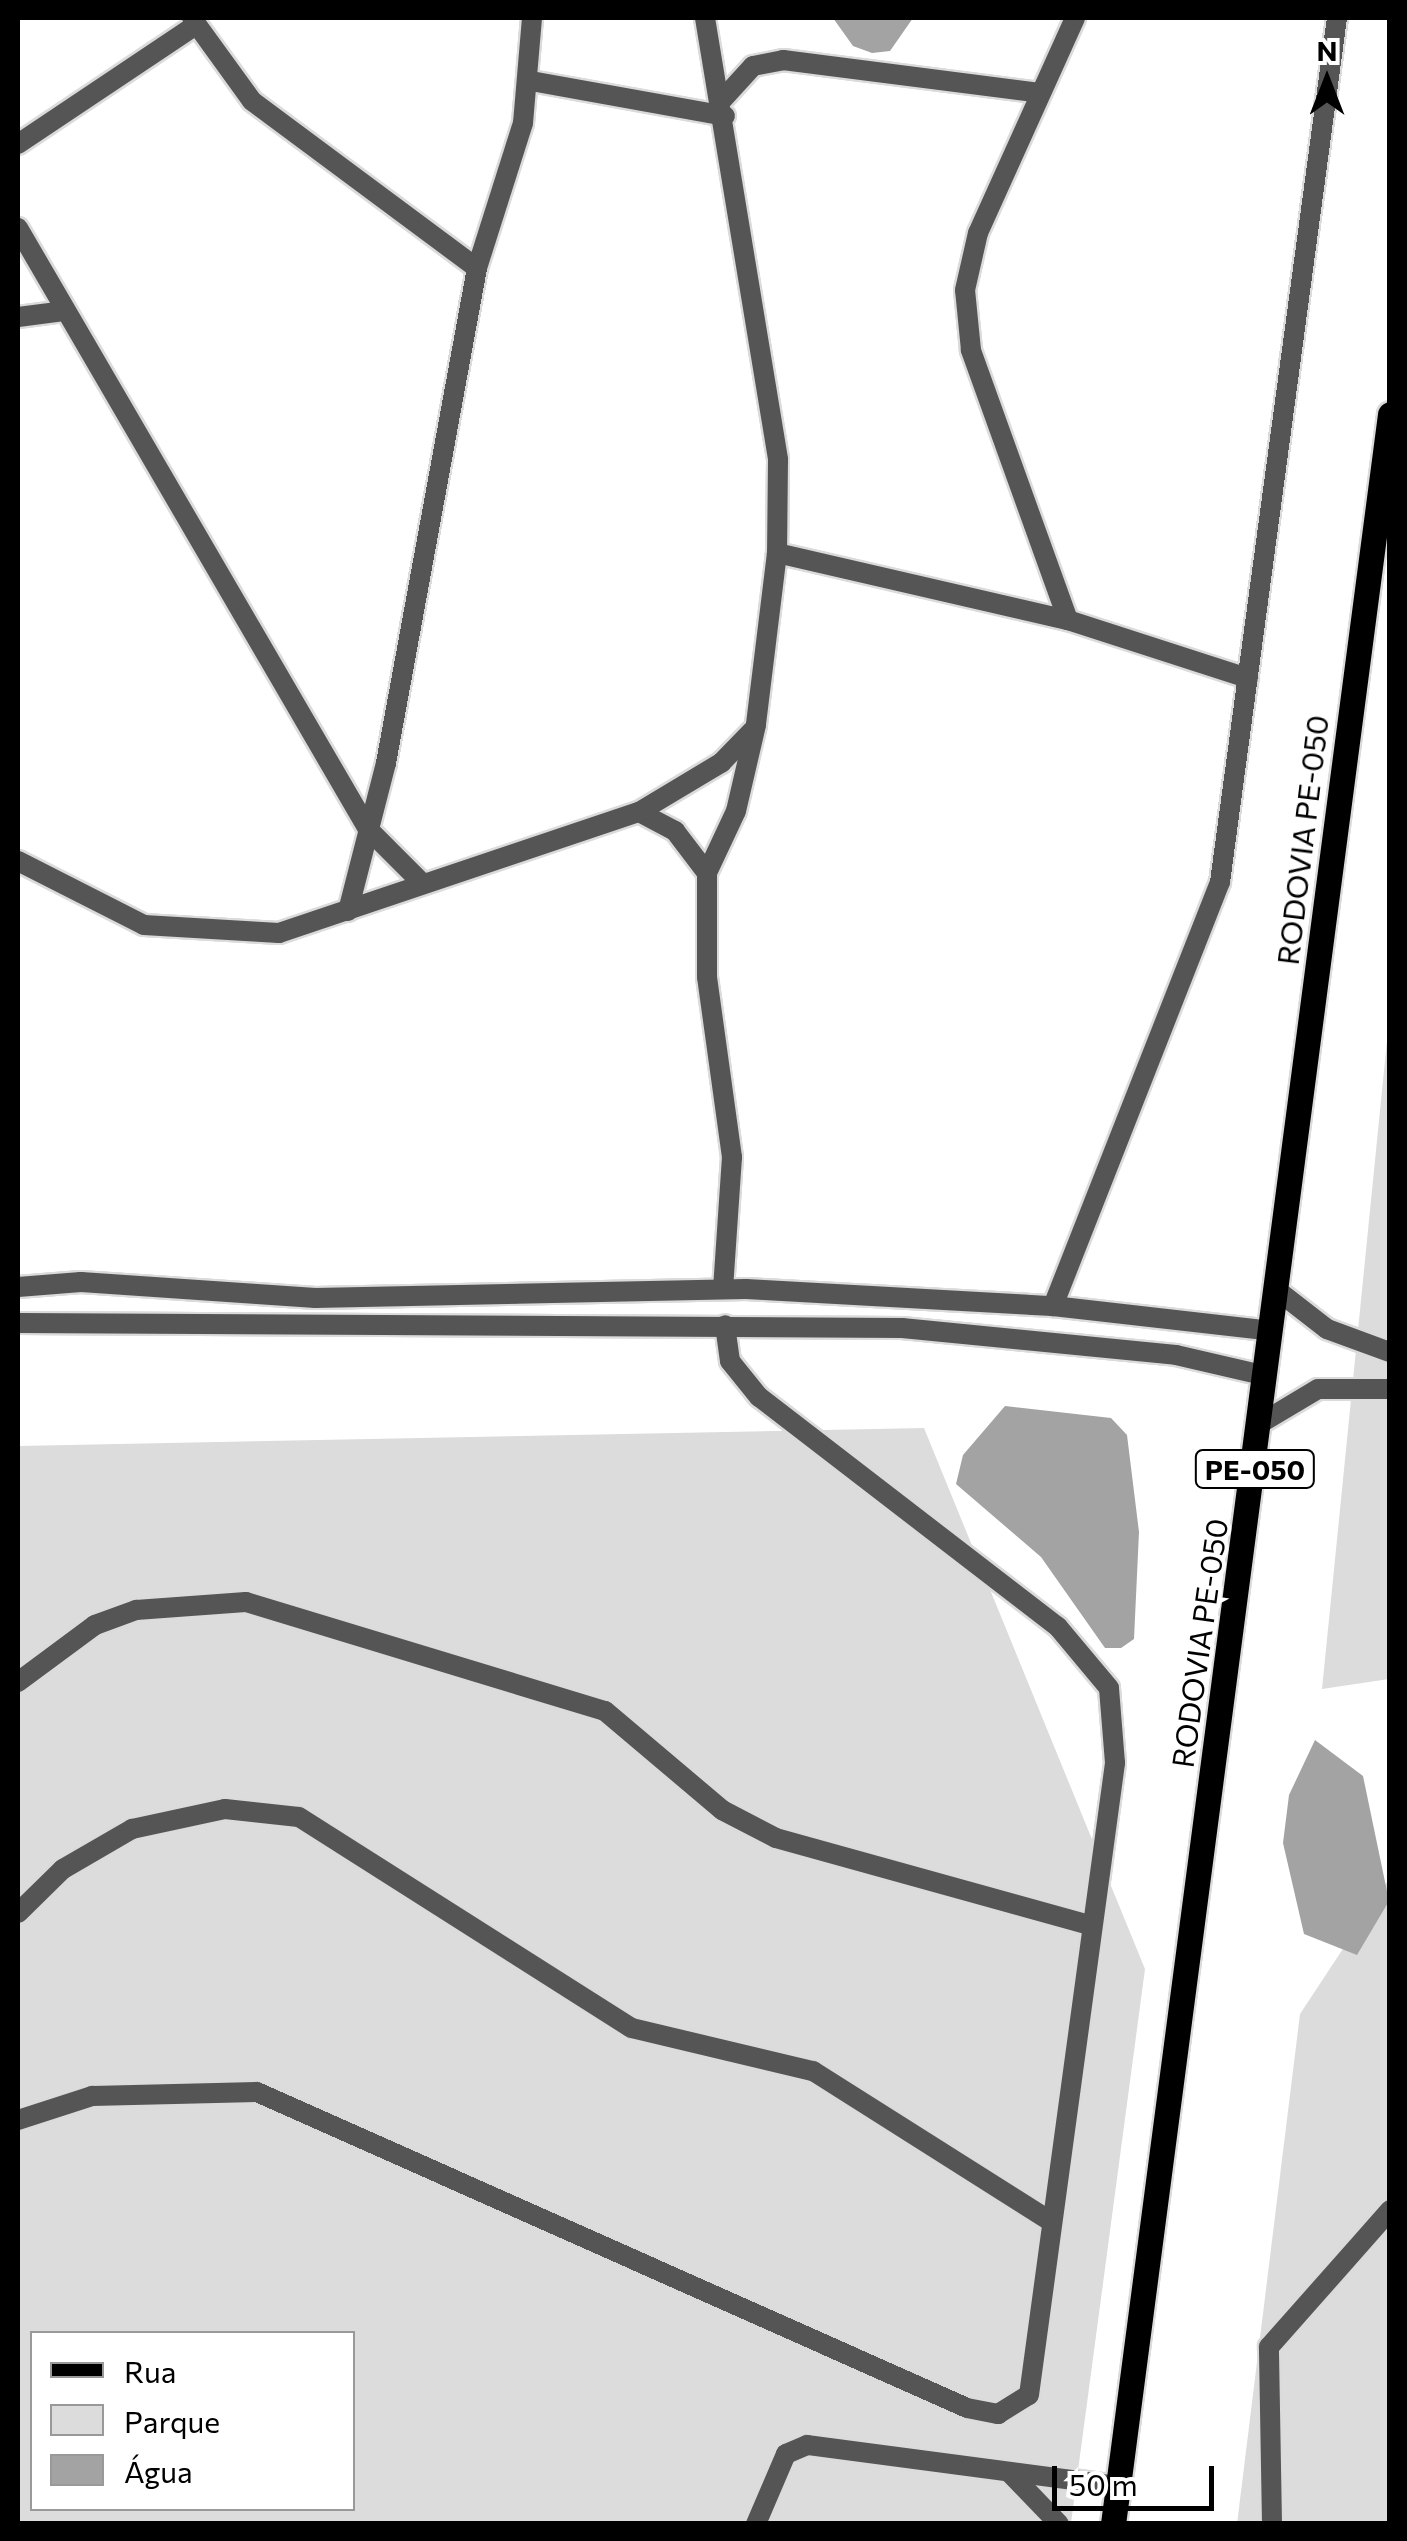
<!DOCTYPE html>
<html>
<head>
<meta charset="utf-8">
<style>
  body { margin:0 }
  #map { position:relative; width:1407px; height:2541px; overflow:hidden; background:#fff; font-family:Commissioner,sans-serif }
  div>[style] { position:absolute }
  .green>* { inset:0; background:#dcdcdc }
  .water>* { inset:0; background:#a3a3a3 }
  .roads { filter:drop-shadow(2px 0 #dbdbdb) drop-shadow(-2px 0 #dbdbdb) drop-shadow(0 2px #dbdbdb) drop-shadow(0 -2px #dbdbdb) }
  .minor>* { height:20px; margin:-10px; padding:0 10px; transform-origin:10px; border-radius:10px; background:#555 }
  .primary>* { height:25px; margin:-12.5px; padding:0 12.5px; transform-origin:12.5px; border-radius:12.5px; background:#000 }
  span { translate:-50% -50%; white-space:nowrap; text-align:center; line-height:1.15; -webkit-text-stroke:8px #fff; paint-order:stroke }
  .shield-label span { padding:2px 8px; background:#fff; border:2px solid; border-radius:8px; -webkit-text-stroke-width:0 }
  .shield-label { font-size:28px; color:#000; font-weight:700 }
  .street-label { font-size:30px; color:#000 }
  .frame { position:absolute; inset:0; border:20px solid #000; pointer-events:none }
  .legend { position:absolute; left:30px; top:2331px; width:325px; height:180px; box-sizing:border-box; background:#fff; border:2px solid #999; margin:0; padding:12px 18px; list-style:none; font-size:30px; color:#000 }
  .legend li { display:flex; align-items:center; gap:20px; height:50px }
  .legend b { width:50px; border:2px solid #999 }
  .north { position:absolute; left:1277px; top:30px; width:100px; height:100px; -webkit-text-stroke:8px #fff; paint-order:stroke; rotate:0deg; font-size:28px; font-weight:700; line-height:40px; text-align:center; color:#000 }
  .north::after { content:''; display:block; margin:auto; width:35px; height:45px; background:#000; clip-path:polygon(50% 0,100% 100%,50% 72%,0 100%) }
  .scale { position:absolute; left:1052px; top:2466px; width:162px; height:45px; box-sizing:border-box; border:5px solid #000; border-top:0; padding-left:12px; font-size:30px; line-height:35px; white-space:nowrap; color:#000; -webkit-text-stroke:8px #fff; paint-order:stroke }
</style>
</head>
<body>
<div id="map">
  <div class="green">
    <div style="clip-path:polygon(1389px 1021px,1389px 1679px,1322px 1689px)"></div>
    <div style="clip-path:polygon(evenodd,924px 1428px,1145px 1969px,1071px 2523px,18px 2523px,18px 1446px,924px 1428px,32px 2334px,352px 2334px,352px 2508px,32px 2508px,32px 2334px)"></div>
    <div style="clip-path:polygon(1389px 1879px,1389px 2523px,1237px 2524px,1300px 2014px)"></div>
  </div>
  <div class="water">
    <div style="clip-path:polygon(833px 18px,913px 18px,890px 51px,872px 53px,853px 46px)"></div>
    <div style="clip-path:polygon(1005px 1406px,1111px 1418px,1127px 1435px,1139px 1532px,1134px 1639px,1121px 1648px,1105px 1648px,1041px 1557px,956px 1484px,963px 1455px)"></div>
    <div style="clip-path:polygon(1315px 1740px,1363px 1776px,1389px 1901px,1357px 1955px,1304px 1934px,1283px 1843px,1289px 1795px)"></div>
  </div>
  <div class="roads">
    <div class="minor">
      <div style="left:192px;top:18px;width:102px;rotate:54.1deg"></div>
      <div style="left:252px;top:101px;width:280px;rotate:36.6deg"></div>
      <div style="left:705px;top:18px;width:448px;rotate:80.6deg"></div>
      <div style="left:778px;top:460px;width:93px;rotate:90.6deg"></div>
      <div style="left:777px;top:553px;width:173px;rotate:97deg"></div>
      <div style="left:756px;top:725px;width:88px;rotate:103.1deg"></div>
      <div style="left:736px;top:811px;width:68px;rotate:115.1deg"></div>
      <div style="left:707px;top:873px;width:104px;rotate:90deg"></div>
      <div style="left:707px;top:977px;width:182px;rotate:82.1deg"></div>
      <div style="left:732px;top:1157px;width:132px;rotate:93.9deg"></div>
      <div style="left:531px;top:81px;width:197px;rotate:10.2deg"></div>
      <div style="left:722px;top:100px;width:46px;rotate:-47.6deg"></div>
      <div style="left:753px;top:66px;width:31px;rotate:-11deg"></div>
      <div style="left:783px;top:60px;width:259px;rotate:7.3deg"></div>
      <div style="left:18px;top:144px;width:212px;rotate:-33.8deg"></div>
      <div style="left:18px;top:228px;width:695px;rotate:59.79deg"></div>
      <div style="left:368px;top:829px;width:75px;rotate:45deg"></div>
      <div style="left:18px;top:317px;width:46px;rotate:-7.4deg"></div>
      <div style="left:777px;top:553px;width:299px;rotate:13deg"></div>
      <div style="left:1068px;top:620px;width:189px;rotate:17.9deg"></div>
      <div style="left:1068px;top:620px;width:287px;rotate:-109.8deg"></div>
      <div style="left:971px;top:350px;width:60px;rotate:-95.7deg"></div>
      <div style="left:965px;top:290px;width:58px;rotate:-77.2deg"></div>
      <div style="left:978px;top:233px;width:236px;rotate:-65.7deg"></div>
      <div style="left:639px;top:812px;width:41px;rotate:27.8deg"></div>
      <div style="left:675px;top:831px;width:53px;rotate:52.7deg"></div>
      <div style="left:18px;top:861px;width:141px;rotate:26.9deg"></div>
      <div style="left:144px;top:925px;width:135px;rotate:3.4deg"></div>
      <div style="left:279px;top:933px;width:380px;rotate:-18.6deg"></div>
      <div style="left:639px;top:812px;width:96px;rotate:-30.9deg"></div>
      <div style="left:721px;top:763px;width:45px;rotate:-45.9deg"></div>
      <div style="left:348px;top:911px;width:153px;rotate:-75.6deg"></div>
      <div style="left:386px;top:763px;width:503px;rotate:-79.58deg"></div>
      <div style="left:477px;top:268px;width:152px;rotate:-72.4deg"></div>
      <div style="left:523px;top:123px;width:105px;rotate:-85.1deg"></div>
      <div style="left:18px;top:1287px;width:63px;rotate:-4.5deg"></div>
      <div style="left:81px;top:1282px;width:235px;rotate:3.9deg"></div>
      <div style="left:315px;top:1298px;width:431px;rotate:-1.2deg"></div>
      <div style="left:746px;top:1289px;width:307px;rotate:3.2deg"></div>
      <div style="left:1053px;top:1306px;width:220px;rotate:6.5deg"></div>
      <div style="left:1278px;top:1291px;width:62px;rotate:37.8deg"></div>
      <div style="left:1327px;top:1329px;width:67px;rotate:20.1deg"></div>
      <div style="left:1053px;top:1306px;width:456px;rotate:-68.5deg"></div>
      <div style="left:1220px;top:882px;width:872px;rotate:-82.29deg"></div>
      <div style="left:18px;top:1323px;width:884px;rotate:0.32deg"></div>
      <div style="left:902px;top:1328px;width:275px;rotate:5.6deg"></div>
      <div style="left:1176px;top:1355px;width:92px;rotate:13.1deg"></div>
      <div style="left:1261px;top:1423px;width:66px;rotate:-30.8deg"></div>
      <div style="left:1318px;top:1389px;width:72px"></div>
      <div style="left:18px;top:1682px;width:96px;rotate:-36.5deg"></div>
      <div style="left:95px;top:1625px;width:44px;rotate:-20.1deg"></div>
      <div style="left:136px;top:1610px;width:110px;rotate:-4.2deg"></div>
      <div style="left:246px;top:1602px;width:375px;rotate:16.9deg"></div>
      <div style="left:605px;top:1711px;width:153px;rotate:40.2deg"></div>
      <div style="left:722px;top:1810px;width:61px;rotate:27.4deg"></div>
      <div style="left:776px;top:1838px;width:326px;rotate:15.5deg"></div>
      <div style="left:18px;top:1913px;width:63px;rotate:-44.4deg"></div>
      <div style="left:63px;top:1869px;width:80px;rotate:-30.1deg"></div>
      <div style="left:132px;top:1829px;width:95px;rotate:-12.1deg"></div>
      <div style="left:225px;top:1809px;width:74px;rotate:6.2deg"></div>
      <div style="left:299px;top:1817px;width:394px;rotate:32.4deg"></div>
      <div style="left:632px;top:2028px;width:186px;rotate:13.4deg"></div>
      <div style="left:813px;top:2071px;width:279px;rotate:32.3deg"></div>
      <div style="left:18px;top:2120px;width:78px;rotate:-18deg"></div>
      <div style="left:92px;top:2096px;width:165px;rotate:-1.4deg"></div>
      <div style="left:257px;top:2092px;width:777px;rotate:23.99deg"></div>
      <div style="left:967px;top:2408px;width:32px;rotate:11deg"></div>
      <div style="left:998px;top:2414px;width:36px;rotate:-32deg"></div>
      <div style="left:1029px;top:2395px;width:638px;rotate:-82.25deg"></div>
      <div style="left:1115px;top:1763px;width:75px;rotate:-94.6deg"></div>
      <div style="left:1109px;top:1688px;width:80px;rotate:-129.9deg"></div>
      <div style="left:1058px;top:1627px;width:377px;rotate:-142.4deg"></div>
      <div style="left:759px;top:1397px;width:46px;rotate:-128.9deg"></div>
      <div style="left:730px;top:1361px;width:36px;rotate:-98deg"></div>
      <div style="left:1009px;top:2472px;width:72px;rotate:46.1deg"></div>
      <div style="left:756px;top:2524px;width:76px;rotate:-66.8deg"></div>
      <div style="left:786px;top:2454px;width:23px;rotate:-23deg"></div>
      <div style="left:807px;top:2445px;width:314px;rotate:7.5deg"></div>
      <div style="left:1272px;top:2524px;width:177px;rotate:-91deg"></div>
      <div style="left:1269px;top:2347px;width:183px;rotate:-48.5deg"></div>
    </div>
    <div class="primary">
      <div style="left:1113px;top:2524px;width:2128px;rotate:-82.52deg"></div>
    </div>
  </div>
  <div class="shield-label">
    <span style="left:1255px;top:1469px">PE-050</span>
  </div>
  <div class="street-label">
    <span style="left:1302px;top:840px;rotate:-83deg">RODOVIA PE-050</span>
    <span style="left:1199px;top:1643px;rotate:-82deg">RODOVIA PE-050</span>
  </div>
  <div class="frame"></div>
  <ul class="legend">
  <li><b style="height:12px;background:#000"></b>Rua</li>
  <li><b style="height:28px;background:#dcdcdc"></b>Parque</li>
  <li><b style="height:28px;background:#a3a3a3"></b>Água</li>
  </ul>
  <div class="north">N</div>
  <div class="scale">50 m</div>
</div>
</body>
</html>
